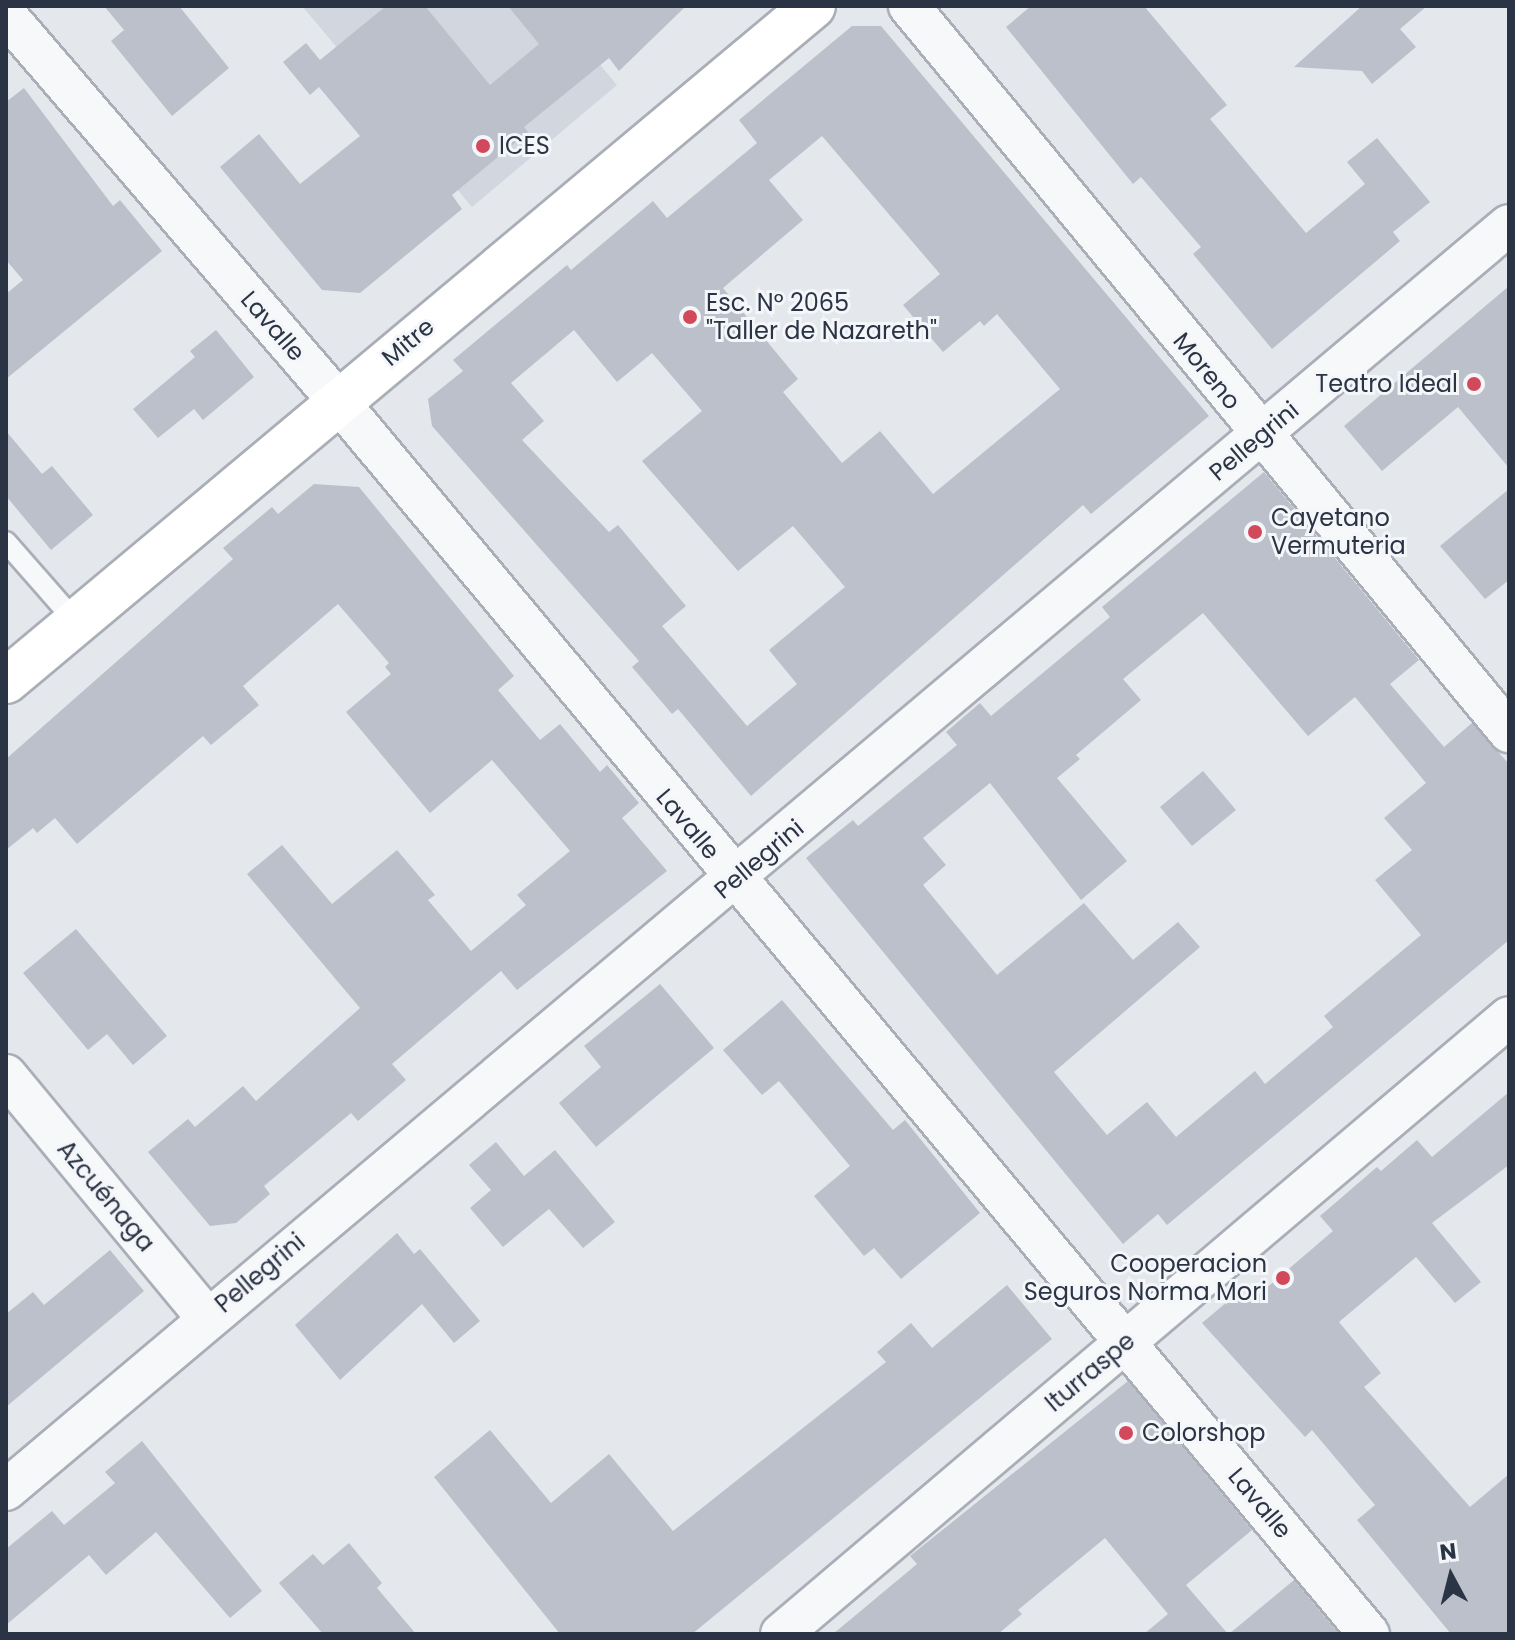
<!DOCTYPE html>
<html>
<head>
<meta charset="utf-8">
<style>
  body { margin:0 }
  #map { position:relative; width:1515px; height:1640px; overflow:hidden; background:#e4e7ec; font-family:Poppins,sans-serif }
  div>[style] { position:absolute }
  .built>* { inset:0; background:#d2d6de }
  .building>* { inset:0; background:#bbc0ca }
  .roads { filter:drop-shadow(2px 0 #a9aeb7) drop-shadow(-2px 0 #a9aeb7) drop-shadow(0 2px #a9aeb7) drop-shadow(0 -2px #a9aeb7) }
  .lane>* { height:20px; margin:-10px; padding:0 10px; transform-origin:10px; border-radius:10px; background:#f7f8fa }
  .street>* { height:40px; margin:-20px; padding:0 20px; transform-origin:20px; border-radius:20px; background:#f7f8fa }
  .secondary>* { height:44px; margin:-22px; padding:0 22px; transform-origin:22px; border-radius:22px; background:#fff }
  .dots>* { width:22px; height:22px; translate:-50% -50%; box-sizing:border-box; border:4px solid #f4f6f9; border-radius:50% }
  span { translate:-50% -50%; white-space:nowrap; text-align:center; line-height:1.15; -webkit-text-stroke:6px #f4f6f9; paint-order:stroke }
  .poi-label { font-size:24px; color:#2b3445 }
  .left { translate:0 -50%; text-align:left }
  .right { translate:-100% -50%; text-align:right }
  .street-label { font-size:24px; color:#2b3445 }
  .frame { position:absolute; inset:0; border:8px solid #2b3445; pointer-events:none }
  .north { position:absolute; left:1411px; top:1536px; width:80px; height:80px; -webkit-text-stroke:6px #f4f6f9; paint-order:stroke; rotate:353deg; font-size:22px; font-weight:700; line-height:32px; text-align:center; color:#2b3445 }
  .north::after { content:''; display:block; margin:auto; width:28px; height:36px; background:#2b3445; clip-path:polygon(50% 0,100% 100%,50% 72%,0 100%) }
</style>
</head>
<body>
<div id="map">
  <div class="built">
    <div style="clip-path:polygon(302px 6px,576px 6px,575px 35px,617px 85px,472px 207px)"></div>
  </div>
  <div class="building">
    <div style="clip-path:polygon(104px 6px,179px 6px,229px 68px,172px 116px,111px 41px,124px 30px)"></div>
    <div style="clip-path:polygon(386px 6px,425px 6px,490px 85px,539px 44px,508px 6px,686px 6px,619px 71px,609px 58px,524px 127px,528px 132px,452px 195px,462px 209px,360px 293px,322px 290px,220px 167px,259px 134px,300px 184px,360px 136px,319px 87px,310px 95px,283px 62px,306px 43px,320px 60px)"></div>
    <div style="clip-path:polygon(1031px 6px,1144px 6px,1227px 105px,1210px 119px,1306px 233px,1365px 184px,1347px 162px,1377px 138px,1430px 202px,1393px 232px,1400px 241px,1272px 349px,1193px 254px,1201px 247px,1141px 177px,1133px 184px,1006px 27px)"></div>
    <div style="clip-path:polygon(1362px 6px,1427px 6px,1400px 29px,1416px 47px,1372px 84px,1362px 71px,1294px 67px)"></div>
    <div style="clip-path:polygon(evenodd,852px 26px,881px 26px,1209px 416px,1091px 514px,1083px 505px,751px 796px,678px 709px,672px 714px,632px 667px,639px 661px,432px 426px,428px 399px,463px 371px,453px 360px,567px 265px,571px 270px,653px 201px,667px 218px,757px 143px,739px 120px,852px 26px,822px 136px,940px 274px,903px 305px,943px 352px,980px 321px,984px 326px,997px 314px,1060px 389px,933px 494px,880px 431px,842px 463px,783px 392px,798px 379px,723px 288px,803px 220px,769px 180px,822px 136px,852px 26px,574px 330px,617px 382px,652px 353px,702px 411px,642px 461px,738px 571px,793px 526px,845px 587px,769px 650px,797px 684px,747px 726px,662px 626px,686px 606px,618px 525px,609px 532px,522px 440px,544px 421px,511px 383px,574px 330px)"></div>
    <div style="clip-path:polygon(24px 88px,113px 206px,120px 200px,162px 251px,6px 379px,6px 294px,23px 280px,6px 260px,6px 102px)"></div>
    <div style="clip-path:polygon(1509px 286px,1509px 468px,1458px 407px,1382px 471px,1344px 426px)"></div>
    <div style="clip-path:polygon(216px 330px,254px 377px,203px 420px,194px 409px,158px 438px,133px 409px,195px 357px,190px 351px)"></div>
    <div style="clip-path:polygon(6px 431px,42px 474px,52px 466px,93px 515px,51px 550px,6px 496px)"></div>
    <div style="clip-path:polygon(evenodd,1264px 472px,1419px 660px,1390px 684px,1444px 747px,1472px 723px,1509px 764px,1509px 940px,1167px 1225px,1158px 1214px,1123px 1244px,806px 858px,853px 820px,858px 826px,957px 745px,946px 732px,980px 703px,991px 716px,1110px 617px,1102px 607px,1264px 472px,1203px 613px,1308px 736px,1355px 697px,1426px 783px,1384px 818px,1412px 850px,1375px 880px,1421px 935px,1324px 1016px,1333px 1027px,1265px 1084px,1255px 1071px,1176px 1137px,1147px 1102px,1107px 1135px,1054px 1072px,1200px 947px,1178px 922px,1133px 960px,1084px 903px,997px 975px,923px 885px,946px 865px,923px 838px,990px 783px,1081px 900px,1127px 861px,1057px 778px,1080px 759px,1076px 755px,1141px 700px,1123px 679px,1203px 613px)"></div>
    <div style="clip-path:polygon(314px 484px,359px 487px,514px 676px,498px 690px,540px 740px,560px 724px,600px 772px,607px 765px,639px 803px,622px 818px,667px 871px,517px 990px,501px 971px,392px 1064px,406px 1080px,358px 1121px,351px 1113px,264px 1186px,270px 1194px,236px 1223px,210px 1226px,148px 1152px,188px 1119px,195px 1127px,243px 1086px,256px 1101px,360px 1008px,247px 874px,282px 845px,332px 904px,397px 850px,435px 895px,428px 900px,471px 951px,526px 905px,517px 895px,570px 851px,492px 760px,430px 813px,346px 712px,391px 674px,385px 667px,389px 663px,338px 604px,243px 686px,259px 705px,211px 745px,203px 736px,77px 844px,55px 818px,37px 833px,33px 828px,6px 850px,6px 759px,233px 559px,223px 548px,272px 507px,278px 514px)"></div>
    <div style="clip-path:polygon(1509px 489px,1509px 580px,1485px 599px,1440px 546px)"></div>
    <div style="clip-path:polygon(1203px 771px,1236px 810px,1192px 846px,1160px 807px)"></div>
    <div style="clip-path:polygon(76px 929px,167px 1036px,133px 1065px,107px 1034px,88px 1050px,23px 973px)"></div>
    <div style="clip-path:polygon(660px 984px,714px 1048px,596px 1147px,559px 1103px,601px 1067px,584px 1046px)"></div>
    <div style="clip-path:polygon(782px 1000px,893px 1130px,905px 1120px,980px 1213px,901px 1279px,874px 1248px,864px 1256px,814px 1196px,850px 1166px,779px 1081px,762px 1095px,723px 1050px)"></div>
    <div style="clip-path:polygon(1509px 1092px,1509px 1165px,1432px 1223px,1481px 1282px,1455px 1303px,1416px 1257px,1339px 1322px,1381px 1373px,1364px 1387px,1470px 1507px,1509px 1474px,1509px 1634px,1451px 1634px,1357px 1520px,1375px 1505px,1312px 1430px,1305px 1437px,1202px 1323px,1240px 1291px,1250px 1302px,1333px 1231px,1320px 1216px,1377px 1167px,1381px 1171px,1417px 1140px,1432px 1157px)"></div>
    <div style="clip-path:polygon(496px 1142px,524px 1176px,555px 1150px,615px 1222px,583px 1248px,549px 1209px,503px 1247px,470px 1208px,491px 1190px,469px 1165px)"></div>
    <div style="clip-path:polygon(397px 1233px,414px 1254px,420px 1249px,480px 1321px,454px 1343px,422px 1304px,340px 1380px,295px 1325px)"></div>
    <div style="clip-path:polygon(110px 1250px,144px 1291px,6px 1407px,6px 1314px,33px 1292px,44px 1305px)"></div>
    <div style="clip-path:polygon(1007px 1285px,1052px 1339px,692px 1634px,560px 1634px,434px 1477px,490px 1430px,551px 1503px,609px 1454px,673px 1531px,886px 1362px,877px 1352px,911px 1323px,932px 1348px)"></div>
    <div style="clip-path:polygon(1128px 1381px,1252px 1530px,1186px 1585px,1228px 1634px,1144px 1634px,1168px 1614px,1105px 1538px,1018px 1610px,1022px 1614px,998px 1634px,833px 1634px,917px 1564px,910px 1556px)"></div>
    <div style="clip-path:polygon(142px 1441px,262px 1591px,230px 1618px,156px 1532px,106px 1575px,89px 1555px,6px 1625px,6px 1549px,52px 1511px,64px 1525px,115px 1483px,105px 1472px)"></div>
    <div style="clip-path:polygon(349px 1543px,382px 1583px,377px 1588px,416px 1634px,323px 1634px,279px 1583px,313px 1554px,323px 1565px)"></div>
    <div style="clip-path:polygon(1294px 1580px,1339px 1634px,1229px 1634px)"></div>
  </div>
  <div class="roads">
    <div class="lane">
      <div style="left:6px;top:542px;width:106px;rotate:48.8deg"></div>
    </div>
    <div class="street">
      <div style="left:909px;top:6px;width:942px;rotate:50.43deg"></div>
      <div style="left:6px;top:15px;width:509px;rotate:49.3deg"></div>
      <div style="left:338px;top:401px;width:1607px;rotate:50.1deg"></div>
      <div style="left:6px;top:1075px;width:314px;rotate:50.4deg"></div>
      <div style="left:6px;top:1490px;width:1964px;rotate:-40.09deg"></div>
      <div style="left:781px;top:1634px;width:954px;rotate:-40.28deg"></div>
    </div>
    <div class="secondary">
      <div style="left:6px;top:681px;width:1052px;rotate:-39.91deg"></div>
    </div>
  </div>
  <div class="dots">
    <div style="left:483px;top:146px;background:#d1495b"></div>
    <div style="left:690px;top:317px;background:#d1495b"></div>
    <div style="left:1474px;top:384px;background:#d1495b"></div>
    <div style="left:1255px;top:532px;background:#d1495b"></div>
    <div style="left:1283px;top:1278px;background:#d1495b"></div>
    <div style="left:1126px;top:1433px;background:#d1495b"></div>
  </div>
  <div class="poi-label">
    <span class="left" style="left:499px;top:146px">ICES</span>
    <span class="left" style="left:706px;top:317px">Esc. N° 2065<br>"Taller de Nazareth"</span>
    <span class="right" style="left:1458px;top:384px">Teatro Ideal</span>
    <span class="left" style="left:1271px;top:532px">Cayetano<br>Vermuteria</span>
    <span class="right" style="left:1267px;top:1278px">Cooperacion<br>Seguros Norma Mori</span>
    <span class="left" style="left:1142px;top:1433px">Colorshop</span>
  </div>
  <div class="street-label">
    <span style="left:273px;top:326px;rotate:49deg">Lavalle</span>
    <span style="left:408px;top:342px;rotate:-40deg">Mitre</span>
    <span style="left:1207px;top:371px;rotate:51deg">Moreno</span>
    <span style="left:1254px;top:441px;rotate:-40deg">Pellegrini</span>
    <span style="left:688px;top:824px;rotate:50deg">Lavalle</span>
    <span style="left:759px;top:859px;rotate:-40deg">Pellegrini</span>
    <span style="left:106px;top:1196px;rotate:50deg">Azcuénaga</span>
    <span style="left:260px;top:1273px;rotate:-40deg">Pellegrini</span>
    <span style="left:1090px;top:1372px;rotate:-40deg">Iturraspe</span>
    <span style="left:1260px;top:1503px;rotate:50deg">Lavalle</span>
  </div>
  <div class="frame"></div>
  <div class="north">N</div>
</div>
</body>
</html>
